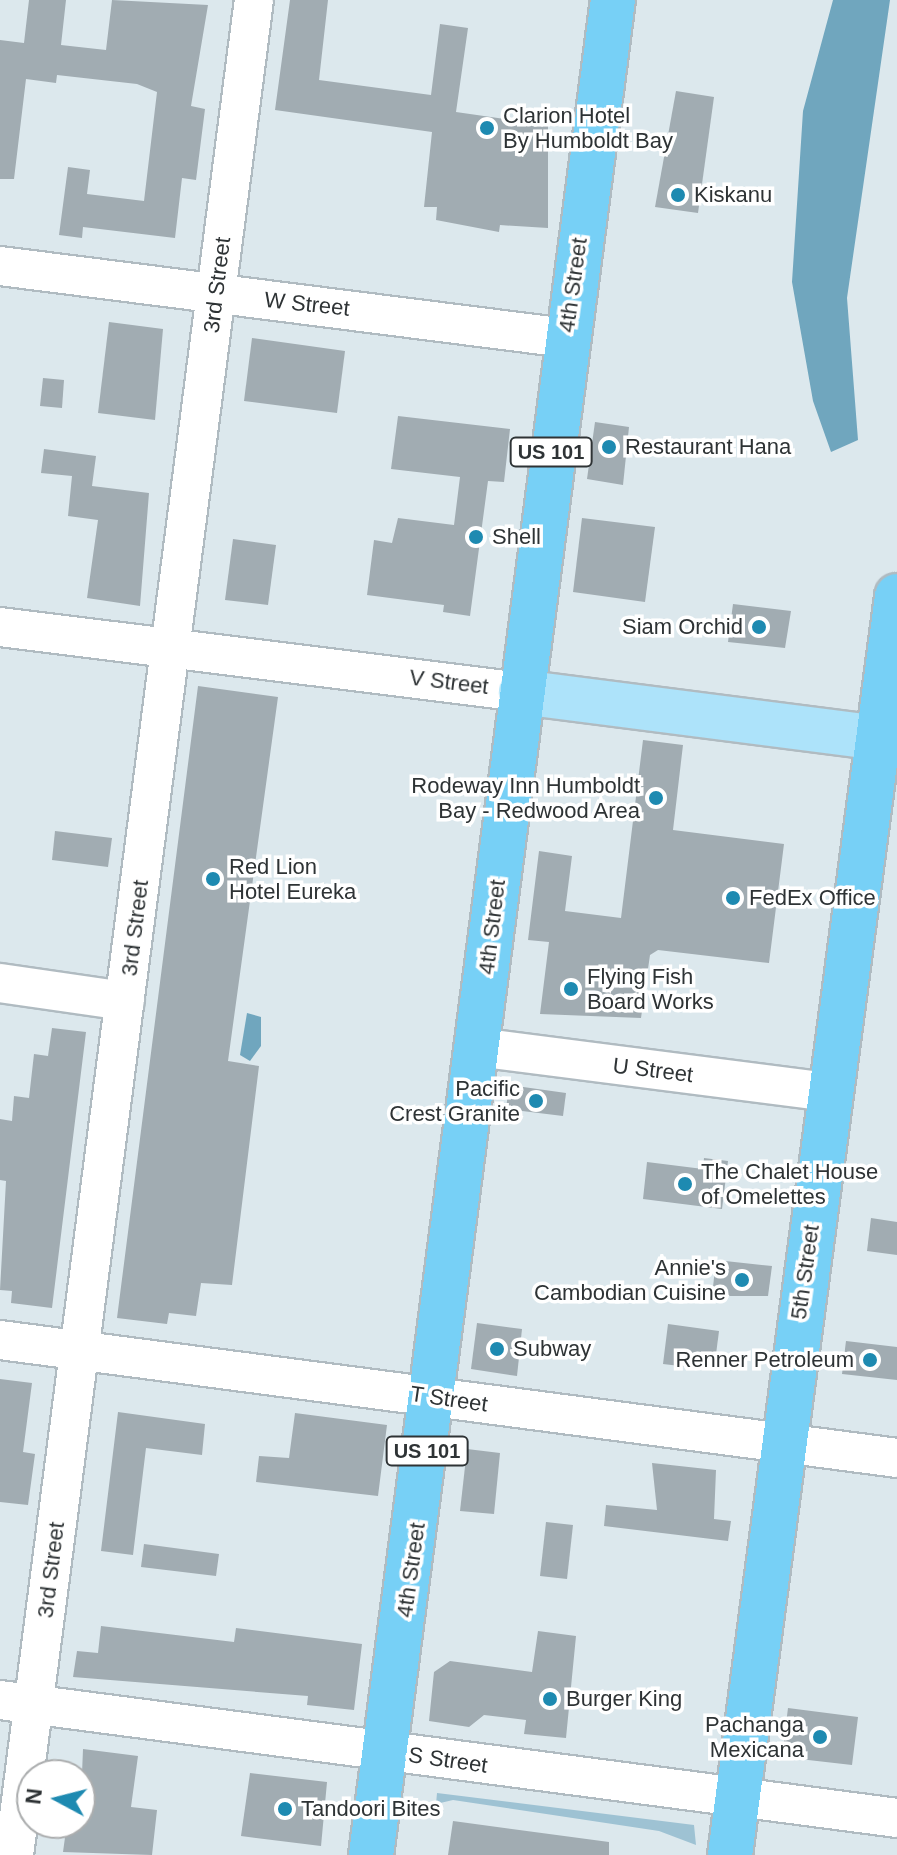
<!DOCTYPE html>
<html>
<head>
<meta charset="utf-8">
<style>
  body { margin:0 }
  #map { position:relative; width:897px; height:1855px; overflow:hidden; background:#dce8ed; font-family:Arial,sans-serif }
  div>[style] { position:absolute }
  .green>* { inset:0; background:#9ec2d3 }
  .water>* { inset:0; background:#70a6be }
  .building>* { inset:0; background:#a1acb2 }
  .roads { filter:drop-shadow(2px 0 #b0bbc1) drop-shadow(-2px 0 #b0bbc1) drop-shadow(0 2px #b0bbc1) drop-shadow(0 -2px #b0bbc1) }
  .minor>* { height:38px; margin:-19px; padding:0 19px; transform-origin:19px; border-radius:19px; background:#fff }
  .major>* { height:44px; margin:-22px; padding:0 22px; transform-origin:22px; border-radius:22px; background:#ade3fa }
  .highway>* { height:44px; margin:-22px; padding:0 22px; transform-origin:22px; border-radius:22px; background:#77d0f6 }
  .dots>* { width:22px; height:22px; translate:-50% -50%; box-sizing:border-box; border:4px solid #fff; border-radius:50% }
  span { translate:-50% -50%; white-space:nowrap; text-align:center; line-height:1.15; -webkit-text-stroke:7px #fff; paint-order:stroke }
  .shield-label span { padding:2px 6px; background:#fff; border:2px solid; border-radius:6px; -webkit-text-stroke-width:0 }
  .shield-label { font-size:20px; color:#2e3335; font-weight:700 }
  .poi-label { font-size:22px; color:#2e3335 }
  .left { translate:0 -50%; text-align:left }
  .right { translate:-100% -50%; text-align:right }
  .street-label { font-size:22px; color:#2e3335 }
  .north { position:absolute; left:16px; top:1759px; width:80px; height:80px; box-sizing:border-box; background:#fff; border:2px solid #abadae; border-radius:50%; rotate:277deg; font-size:22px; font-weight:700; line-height:32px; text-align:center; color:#2e3335 }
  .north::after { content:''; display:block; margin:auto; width:28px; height:36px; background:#1e8ab1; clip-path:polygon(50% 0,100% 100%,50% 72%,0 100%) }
</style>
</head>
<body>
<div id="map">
  <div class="green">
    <div style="clip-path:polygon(437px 1793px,694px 1825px,696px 1845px,659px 1831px,453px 1800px,436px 1804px)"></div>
  </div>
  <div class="water">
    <div style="clip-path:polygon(833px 0,890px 0,847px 298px,858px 440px,831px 452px,813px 401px,792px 282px,803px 111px)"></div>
    <div style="clip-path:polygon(247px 1013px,261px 1017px,261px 1046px,250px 1061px,240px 1055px)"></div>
  </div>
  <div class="building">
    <div style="clip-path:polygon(29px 0,66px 0,61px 45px,106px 50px,112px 0,208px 5px,191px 106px,205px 109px,196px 180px,182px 178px,175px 238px,83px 227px,82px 238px,59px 235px,68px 167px,90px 170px,87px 194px,144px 201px,157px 92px,137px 84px,57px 75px,56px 83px,26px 79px,14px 179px,0 179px,0 40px,24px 43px)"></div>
    <div style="clip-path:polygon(290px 0,328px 0,319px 80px,431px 95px,440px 24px,468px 28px,456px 112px,548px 125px,548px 228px,500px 225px,499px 232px,436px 220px,437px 207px,424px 207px,432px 132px,275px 110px)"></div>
    <div style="clip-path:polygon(676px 91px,714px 97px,698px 213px,655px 207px)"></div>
    <div style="clip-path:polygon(109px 322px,163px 329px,155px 420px,98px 413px)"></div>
    <div style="clip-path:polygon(252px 338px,345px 351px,337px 413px,244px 401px)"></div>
    <div style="clip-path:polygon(43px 378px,64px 380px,62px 408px,40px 406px)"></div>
    <div style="clip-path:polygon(398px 416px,510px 429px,504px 482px,488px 481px,470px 616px,443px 612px,444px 605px,367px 595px,374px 540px,392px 543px,398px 518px,454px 525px,460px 477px,391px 469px)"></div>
    <div style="clip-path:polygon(595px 422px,629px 427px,623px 485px,587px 479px)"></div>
    <div style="clip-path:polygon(44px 449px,96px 456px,92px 486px,149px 493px,140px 606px,87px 598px,98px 520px,68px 516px,72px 476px,41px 473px)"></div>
    <div style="clip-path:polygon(582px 518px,655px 527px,645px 602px,573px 592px)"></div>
    <div style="clip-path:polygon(233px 539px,276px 545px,268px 605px,225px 600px)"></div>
    <div style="clip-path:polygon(733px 604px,791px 611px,785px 648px,728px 642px)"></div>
    <div style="clip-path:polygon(198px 686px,278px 697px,228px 1061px,259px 1066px,232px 1285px,201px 1283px,196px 1316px,169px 1313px,167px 1324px,117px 1318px)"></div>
    <div style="clip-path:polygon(643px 740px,683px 745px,673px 830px,784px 844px,769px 963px,658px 950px,650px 955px,641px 1018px,540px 1014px,549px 942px,528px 940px,539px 851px,572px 856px,565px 911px,621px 918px)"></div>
    <div style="clip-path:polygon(55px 831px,112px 838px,108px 867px,52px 860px)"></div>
    <div style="clip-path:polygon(52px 1028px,86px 1032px,52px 1308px,11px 1303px,12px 1291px,0 1290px,6px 1181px,0 1180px,0 1119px,12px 1121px,14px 1096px,29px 1098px,34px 1054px,48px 1056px)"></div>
    <div style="clip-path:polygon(509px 1085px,566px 1093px,563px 1116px,506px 1109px)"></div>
    <div style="clip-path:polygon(704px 1158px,728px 1161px,722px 1209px,643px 1199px,647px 1162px,703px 1169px)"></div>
    <div style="clip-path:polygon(871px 1218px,897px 1222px,897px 1255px,867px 1251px)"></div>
    <div style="clip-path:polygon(716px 1260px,772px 1266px,768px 1296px,712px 1296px)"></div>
    <div style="clip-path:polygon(477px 1323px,522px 1329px,517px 1376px,471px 1369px)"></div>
    <div style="clip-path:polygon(668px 1324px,719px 1331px,714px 1370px,663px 1364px)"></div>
    <div style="clip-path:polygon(846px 1341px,897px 1347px,897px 1380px,842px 1374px)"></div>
    <div style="clip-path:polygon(0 1379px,32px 1383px,23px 1452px,35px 1454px,28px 1505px,0 1502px)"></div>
    <div style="clip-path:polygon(118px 1412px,205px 1424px,202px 1455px,146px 1448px,133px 1555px,101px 1551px)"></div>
    <div style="clip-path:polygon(295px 1413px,387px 1425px,378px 1496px,256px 1482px,259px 1456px,289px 1458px)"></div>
    <div style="clip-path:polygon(467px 1449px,500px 1453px,494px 1514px,460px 1511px)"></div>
    <div style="clip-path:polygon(652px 1463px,716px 1470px,714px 1519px,731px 1521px,728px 1541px,604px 1526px,606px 1505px,657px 1510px)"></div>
    <div style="clip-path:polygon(546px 1522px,573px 1525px,567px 1579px,540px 1576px)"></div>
    <div style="clip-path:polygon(144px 1544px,219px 1554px,216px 1576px,141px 1567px)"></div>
    <div style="clip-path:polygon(101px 1626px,234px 1642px,236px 1628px,362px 1644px,354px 1710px,307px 1705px,308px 1696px,73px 1677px,77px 1651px,98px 1653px)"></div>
    <div style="clip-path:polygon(538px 1631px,576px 1636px,566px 1738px,524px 1734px,526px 1720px,484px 1715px,469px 1727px,429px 1721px,434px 1672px,450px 1661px,532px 1672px)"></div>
    <div style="clip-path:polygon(788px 1708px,858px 1717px,852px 1765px,782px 1757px)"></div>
    <div style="clip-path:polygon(83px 1749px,138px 1756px,131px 1807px,157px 1810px,152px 1855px,63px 1852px,67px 1823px,80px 1823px)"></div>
    <div style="clip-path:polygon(250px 1773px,327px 1782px,321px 1846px,241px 1836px)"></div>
    <div style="clip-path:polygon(453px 1821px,609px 1842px,609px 1855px,448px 1855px)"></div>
  </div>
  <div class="roads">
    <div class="minor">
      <div style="left:0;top:266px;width:571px;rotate:7.25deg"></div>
      <div style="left:0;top:627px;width:525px;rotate:7.11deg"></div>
      <div style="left:0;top:983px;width:126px;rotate:8.2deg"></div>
      <div style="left:477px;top:1047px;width:355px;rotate:7.3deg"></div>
      <div style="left:0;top:1340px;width:905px;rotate:7.49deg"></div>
      <div style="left:0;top:1700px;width:905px;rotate:7.49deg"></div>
      <div style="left:14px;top:1855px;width:1870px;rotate:-82.63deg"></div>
    </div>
    <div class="major">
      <div style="left:521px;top:692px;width:379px;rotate:7.3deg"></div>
    </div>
    <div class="highway">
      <div style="left:371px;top:1855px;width:1871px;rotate:-82.57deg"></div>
      <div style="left:730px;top:1855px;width:1270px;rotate:-82.44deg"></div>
    </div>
  </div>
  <div class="dots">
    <div style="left:487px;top:128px;background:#1e8ab1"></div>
    <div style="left:678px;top:195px;background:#1e8ab1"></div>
    <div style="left:609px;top:447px;background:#1e8ab1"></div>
    <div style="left:476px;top:537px;background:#1e8ab1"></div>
    <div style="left:759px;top:627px;background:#1e8ab1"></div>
    <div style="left:656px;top:798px;background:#1e8ab1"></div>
    <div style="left:213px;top:879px;background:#1e8ab1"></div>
    <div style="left:733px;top:898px;background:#1e8ab1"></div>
    <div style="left:571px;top:989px;background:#1e8ab1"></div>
    <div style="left:536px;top:1101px;background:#1e8ab1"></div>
    <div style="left:685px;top:1184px;background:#1e8ab1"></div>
    <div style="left:742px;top:1280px;background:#1e8ab1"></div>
    <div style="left:497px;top:1349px;background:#1e8ab1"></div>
    <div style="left:870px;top:1360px;background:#1e8ab1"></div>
    <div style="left:550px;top:1699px;background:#1e8ab1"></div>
    <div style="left:820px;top:1737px;background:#1e8ab1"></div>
    <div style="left:285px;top:1809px;background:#1e8ab1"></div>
  </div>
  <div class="shield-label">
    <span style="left:551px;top:452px">US 101</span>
    <span style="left:427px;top:1451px">US 101</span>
  </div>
  <div class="poi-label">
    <span class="left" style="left:503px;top:128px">Clarion Hotel<br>By Humboldt Bay</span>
    <span class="left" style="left:694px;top:195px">Kiskanu</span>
    <span class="left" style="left:625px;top:447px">Restaurant Hana</span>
    <span class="left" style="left:492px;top:537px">Shell</span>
    <span class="right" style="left:743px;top:627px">Siam Orchid</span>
    <span class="right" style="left:640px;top:798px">Rodeway Inn Humboldt<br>Bay - Redwood Area</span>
    <span class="left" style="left:229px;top:879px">Red Lion<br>Hotel Eureka</span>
    <span class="left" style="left:749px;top:898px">FedEx Office</span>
    <span class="left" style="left:587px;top:989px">Flying Fish<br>Board Works</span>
    <span class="right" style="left:520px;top:1101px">Pacific<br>Crest Granite</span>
    <span class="left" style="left:701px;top:1184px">The Chalet House<br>of Omelettes</span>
    <span class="right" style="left:726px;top:1280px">Annie's<br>Cambodian Cuisine</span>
    <span class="left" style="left:513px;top:1349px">Subway</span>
    <span class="right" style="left:854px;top:1360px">Renner Petroleum</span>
    <span class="left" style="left:566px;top:1699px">Burger King</span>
    <span class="right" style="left:804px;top:1737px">Pachanga<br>Mexicana</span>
    <span class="left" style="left:301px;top:1809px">Tandoori Bites</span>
  </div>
  <div class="street-label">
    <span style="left:217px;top:285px;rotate:-83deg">3rd Street</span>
    <span style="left:573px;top:285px;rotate:-82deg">4th Street</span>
    <span style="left:307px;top:304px;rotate:6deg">W Street</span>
    <span style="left:449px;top:682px;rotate:7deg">V Street</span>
    <span style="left:492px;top:927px;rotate:-83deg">4th Street</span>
    <span style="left:135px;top:928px;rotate:-83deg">3rd Street</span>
    <span style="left:653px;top:1070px;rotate:7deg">U Street</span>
    <span style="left:805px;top:1272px;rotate:-82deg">5th Street</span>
    <span style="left:449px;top:1399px;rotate:8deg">T Street</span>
    <span style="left:51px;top:1570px;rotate:-83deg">3rd Street</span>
    <span style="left:411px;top:1570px;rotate:-82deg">4th Street</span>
    <span style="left:448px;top:1760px;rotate:8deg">S Street</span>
  </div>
  <div class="north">N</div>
</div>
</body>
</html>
